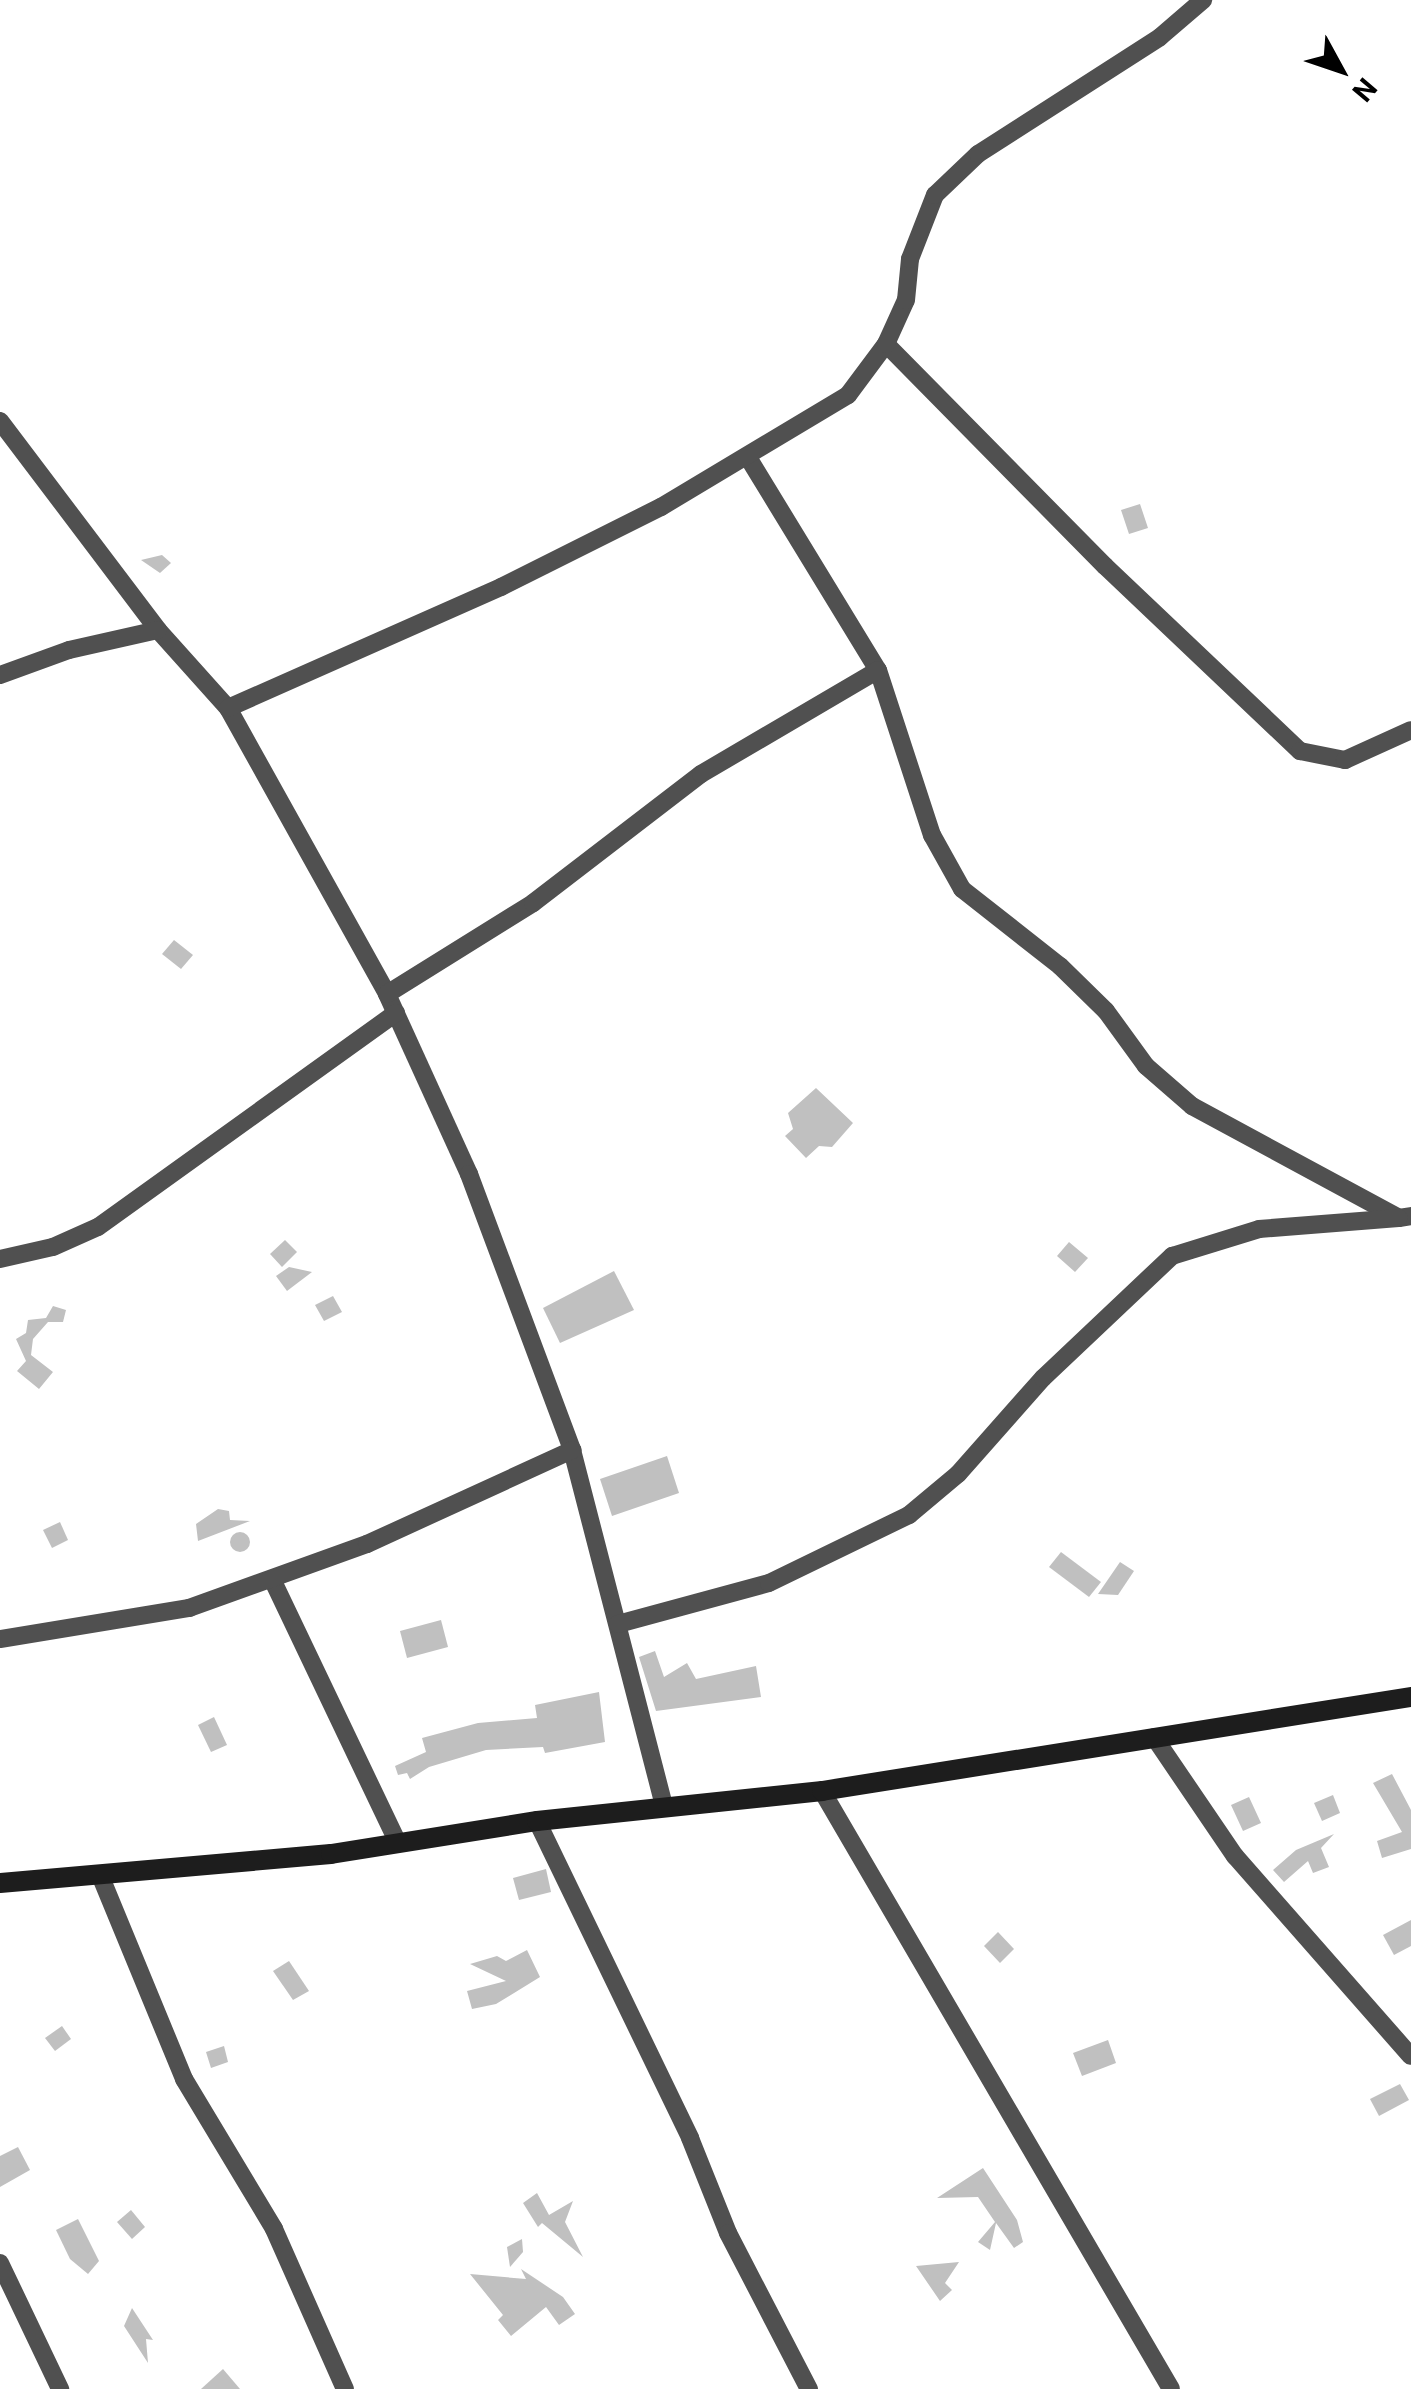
<!DOCTYPE html>
<html>
<head>
<meta charset="utf-8">
<style>
  body { margin:0 }
  #map { position:relative; width:1411px; height:2389px; overflow:hidden; background:#fff; font-family:Roboto,sans-serif }
  div>[style] { position:absolute }
  .building>* { inset:0; background:#c0c0c0 }
  .round { border-radius:50% }
  .minor>* { height:18px; margin:-9px; padding:0 9px; transform-origin:9px; border-radius:9px; background:#505050 }
  .secondary>* { height:20px; margin:-10px; padding:0 10px; transform-origin:10px; border-radius:10px; background:#1d1d1d }
  span { translate:-50% -50%; white-space:nowrap; text-align:center; line-height:1.15; -webkit-text-stroke:8px #fff; paint-order:stroke }
  .north { position:absolute; left:1291px; top:20px; width:100px; height:100px; -webkit-text-stroke:8px #fff; paint-order:stroke; rotate:130deg; font-size:28px; font-weight:700; line-height:40px; text-align:center; color:#000 }
  .north::after { content:''; display:block; margin:auto; width:35px; height:45px; background:#000; clip-path:polygon(50% 0,100% 100%,50% 72%,0 100%) }
</style>
</head>
<body>
<div id="map">
  <div class="building">
    <div style="clip-path:polygon(1140px 504px,1148px 528px,1129px 534px,1121px 510px)"></div>
    <div style="clip-path:polygon(162px 555px,171px 563px,160px 573px,141px 560px)"></div>
    <div style="clip-path:polygon(174px 940px,193px 955px,181px 969px,162px 954px)"></div>
    <div style="clip-path:polygon(816px 1088px,853px 1123px,832px 1147px,819px 1146px,806px 1158px,785px 1136px,793px 1129px,788px 1113px)"></div>
    <div style="clip-path:polygon(285px 1240px,297px 1252px,282px 1267px,270px 1254px)"></div>
    <div style="clip-path:polygon(1069px 1242px,1088px 1258px,1075px 1272px,1057px 1256px)"></div>
    <div style="clip-path:polygon(289px 1267px,312px 1272px,287px 1291px,276px 1276px)"></div>
    <div style="clip-path:polygon(614px 1271px,634px 1310px,560px 1343px,543px 1308px)"></div>
    <div style="clip-path:polygon(333px 1296px,342px 1312px,324px 1321px,315px 1305px)"></div>
    <div style="clip-path:polygon(53px 1306px,66px 1310px,63px 1322px,48px 1322px,33px 1339px,31px 1355px,53px 1372px,39px 1389px,17px 1371px,26px 1361px,16px 1339px,26px 1333px,28px 1320px,46px 1318px)"></div>
    <div style="clip-path:polygon(667px 1456px,679px 1493px,612px 1516px,600px 1479px)"></div>
    <div style="clip-path:polygon(218px 1509px,229px 1511px,230px 1520px,250px 1521px,198px 1541px,196px 1524px)"></div>
    <div style="clip-path:polygon(60px 1522px,68px 1540px,52px 1548px,43px 1530px)"></div>
    <div class="round" style="left:230px;top:1532px;width:20px;height:20px"></div>
    <div style="clip-path:polygon(1061px 1552px,1101px 1582px,1089px 1597px,1049px 1567px)"></div>
    <div style="clip-path:polygon(1120px 1562px,1134px 1571px,1118px 1595px,1098px 1594px)"></div>
    <div style="clip-path:polygon(441px 1620px,448px 1647px,407px 1658px,400px 1631px)"></div>
    <div style="clip-path:polygon(655px 1651px,664px 1677px,687px 1663px,696px 1679px,756px 1666px,761px 1697px,656px 1711px,639px 1657px)"></div>
    <div style="clip-path:polygon(599px 1692px,605px 1742px,545px 1753px,543px 1747px,486px 1750px,429px 1767px,410px 1779px,407px 1773px,398px 1775px,395px 1766px,426px 1752px,422px 1738px,478px 1723px,537px 1718px,535px 1705px)"></div>
    <div style="clip-path:polygon(214px 1717px,227px 1745px,211px 1752px,198px 1725px)"></div>
    <div style="clip-path:polygon(1392px 1774px,1411px 1810px,1411px 1849px,1382px 1858px,1377px 1841px,1402px 1832px,1373px 1783px)"></div>
    <div style="clip-path:polygon(1333px 1795px,1340px 1813px,1322px 1821px,1314px 1803px)"></div>
    <div style="clip-path:polygon(1249px 1797px,1261px 1823px,1243px 1831px,1231px 1805px)"></div>
    <div style="clip-path:polygon(1334px 1834px,1321px 1848px,1329px 1867px,1313px 1873px,1308px 1861px,1284px 1882px,1273px 1870px,1296px 1850px)"></div>
    <div style="clip-path:polygon(546px 1869px,551px 1892px,519px 1900px,513px 1878px)"></div>
    <div style="clip-path:polygon(1411px 1920px,1411px 1946px,1394px 1955px,1383px 1935px)"></div>
    <div style="clip-path:polygon(998px 1932px,1014px 1949px,1000px 1963px,984px 1946px)"></div>
    <div style="clip-path:polygon(527px 1950px,540px 1977px,496px 2004px,472px 2009px,467px 1991px,506px 1981px,470px 1964px,497px 1956px,506px 1961px)"></div>
    <div style="clip-path:polygon(289px 1961px,309px 1991px,293px 2000px,273px 1971px)"></div>
    <div style="clip-path:polygon(62px 2026px,71px 2039px,55px 2051px,45px 2038px)"></div>
    <div style="clip-path:polygon(1108px 2040px,1116px 2063px,1082px 2076px,1073px 2053px)"></div>
    <div style="clip-path:polygon(224px 2046px,228px 2062px,211px 2068px,206px 2052px)"></div>
    <div style="clip-path:polygon(1400px 2084px,1409px 2100px,1379px 2116px,1370px 2099px)"></div>
    <div style="clip-path:polygon(18px 2147px,30px 2170px,0 2187px,0 2156px)"></div>
    <div style="clip-path:polygon(983px 2168px,1017px 2220px,1023px 2242px,1014px 2248px,996px 2223px,990px 2250px,978px 2242px,995px 2222px,978px 2197px,937px 2198px)"></div>
    <div style="clip-path:polygon(537px 2193px,549px 2215px,573px 2201px,565px 2222px,583px 2257px,542px 2223px,538px 2227px,523px 2203px)"></div>
    <div style="clip-path:polygon(131px 2210px,145px 2227px,132px 2239px,117px 2222px)"></div>
    <div style="clip-path:polygon(78px 2219px,99px 2261px,88px 2274px,70px 2259px,56px 2230px)"></div>
    <div style="clip-path:polygon(522px 2239px,523px 2252px,510px 2267px,507px 2247px)"></div>
    <div style="clip-path:polygon(959px 2262px,945px 2283px,952px 2290px,940px 2301px,916px 2266px)"></div>
    <div style="clip-path:polygon(521px 2269px,563px 2297px,575px 2314px,559px 2325px,546px 2307px,511px 2336px,498px 2320px,503px 2315px,470px 2274px,526px 2279px)"></div>
    <div style="clip-path:polygon(132px 2308px,153px 2340px,146px 2339px,148px 2363px,124px 2326px)"></div>
    <div style="clip-path:polygon(223px 2369px,240px 2389px,201px 2389px)"></div>
  </div>
  <div class="minor">
    <div style="left:886px;top:344px;width:312px;rotate:45.4deg"></div>
    <div style="left:1105px;top:566px;width:269px;rotate:43.5deg"></div>
    <div style="left:1300px;top:751px;width:46px;rotate:11.3deg"></div>
    <div style="left:1345px;top:760px;width:72px;rotate:-24.4deg"></div>
    <div style="left:0;top:421px;width:262px;rotate:52.9deg"></div>
    <div style="left:158px;top:630px;width:105px;rotate:48.1deg"></div>
    <div style="left:228px;top:708px;width:327px;rotate:60.9deg"></div>
    <div style="left:387px;top:994px;width:198px;rotate:65.5deg"></div>
    <div style="left:469px;top:1174px;width:295px;rotate:69.5deg"></div>
    <div style="left:572px;top:1450px;width:369px;rotate:75.5deg"></div>
    <div style="left:749px;top:459px;width:247px;rotate:58.6deg"></div>
    <div style="left:878px;top:670px;width:174px;rotate:71.9deg"></div>
    <div style="left:932px;top:835px;width:62px;rotate:60.9deg"></div>
    <div style="left:962px;top:889px;width:125px;rotate:38.2deg"></div>
    <div style="left:1060px;top:966px;width:64px;rotate:44.4deg"></div>
    <div style="left:1106px;top:1011px;width:68px;rotate:54deg"></div>
    <div style="left:1146px;top:1066px;width:61px;rotate:41deg"></div>
    <div style="left:1192px;top:1106px;width:235px;rotate:28.4deg"></div>
    <div style="left:1399px;top:1218px;width:12px;rotate:-9deg"></div>
    <div style="left:0;top:675px;width:73px;rotate:-19.9deg"></div>
    <div style="left:69px;top:650px;width:91px;rotate:-12.7deg"></div>
    <div style="left:228px;top:708px;width:299px;rotate:-23.9deg"></div>
    <div style="left:501px;top:587px;width:179px;rotate:-26.6deg"></div>
    <div style="left:661px;top:507px;width:218px;rotate:-30.9deg"></div>
    <div style="left:848px;top:395px;width:64px;rotate:-53.3deg"></div>
    <div style="left:886px;top:344px;width:48px;rotate:-65.6deg"></div>
    <div style="left:906px;top:300px;width:41px;rotate:-84.4deg"></div>
    <div style="left:910px;top:259px;width:69px;rotate:-68.7deg"></div>
    <div style="left:935px;top:195px;width:59px;rotate:-43.6deg"></div>
    <div style="left:978px;top:154px;width:216px;rotate:-32.7deg"></div>
    <div style="left:1160px;top:37px;width:57px;rotate:-40.7deg"></div>
    <div style="left:387px;top:994px;width:172px;rotate:-31.9deg"></div>
    <div style="left:533px;top:903px;width:212px;rotate:-37.5deg"></div>
    <div style="left:701px;top:774px;width:205px;rotate:-30.4deg"></div>
    <div style="left:0;top:1259px;width:54px;rotate:-12.8deg"></div>
    <div style="left:53px;top:1247px;width:49px;rotate:-24deg"></div>
    <div style="left:98px;top:1227px;width:367px;rotate:-35.7deg"></div>
    <div style="left:272px;top:1579px;width:293px;rotate:64.5deg"></div>
    <div style="left:618px;top:1624px;width:156px;rotate:-15.2deg"></div>
    <div style="left:769px;top:1583px;width:156px;rotate:-25.9deg"></div>
    <div style="left:909px;top:1515px;width:64px;rotate:-39.9deg"></div>
    <div style="left:958px;top:1474px;width:128px;rotate:-48.5deg"></div>
    <div style="left:1043px;top:1378px;width:178px;rotate:-43.4deg"></div>
    <div style="left:1172px;top:1256px;width:91px;rotate:-17.2deg"></div>
    <div style="left:1259px;top:1229px;width:140px;rotate:-4.5deg"></div>
    <div style="left:0;top:1639px;width:192px;rotate:-9.3deg"></div>
    <div style="left:189px;top:1608px;width:189px;rotate:-19.8deg"></div>
    <div style="left:367px;top:1544px;width:226px;rotate:-24.6deg"></div>
    <div style="left:1154px;top:1737px;width:144px;rotate:55.8deg"></div>
    <div style="left:1235px;top:1856px;width:266px;rotate:48.7deg"></div>
    <div style="left:822px;top:1791px;width:692px;rotate:59.73deg"></div>
    <div style="left:537px;top:1821px;width:352px;rotate:64.2deg"></div>
    <div style="left:690px;top:2138px;width:102px;rotate:68.2deg"></div>
    <div style="left:728px;top:2233px;width:176px;rotate:62.6deg"></div>
    <div style="left:100px;top:1875px;width:221px;rotate:67.6deg"></div>
    <div style="left:184px;top:2079px;width:175px;rotate:59deg"></div>
    <div style="left:274px;top:2229px;width:175px;rotate:66.1deg"></div>
    <div style="left:0;top:2263px;width:140px;rotate:64.5deg"></div>
  </div>
  <div class="secondary">
    <div style="left:0;top:1883px;width:332px;rotate:-5deg"></div>
    <div style="left:331px;top:1854px;width:209px;rotate:-9.1deg"></div>
    <div style="left:537px;top:1821px;width:287px;rotate:-6deg"></div>
    <div style="left:822px;top:1791px;width:596px;rotate:-9.07deg"></div>
  </div>
  <div class="north">N</div>
</div>
</body>
</html>
